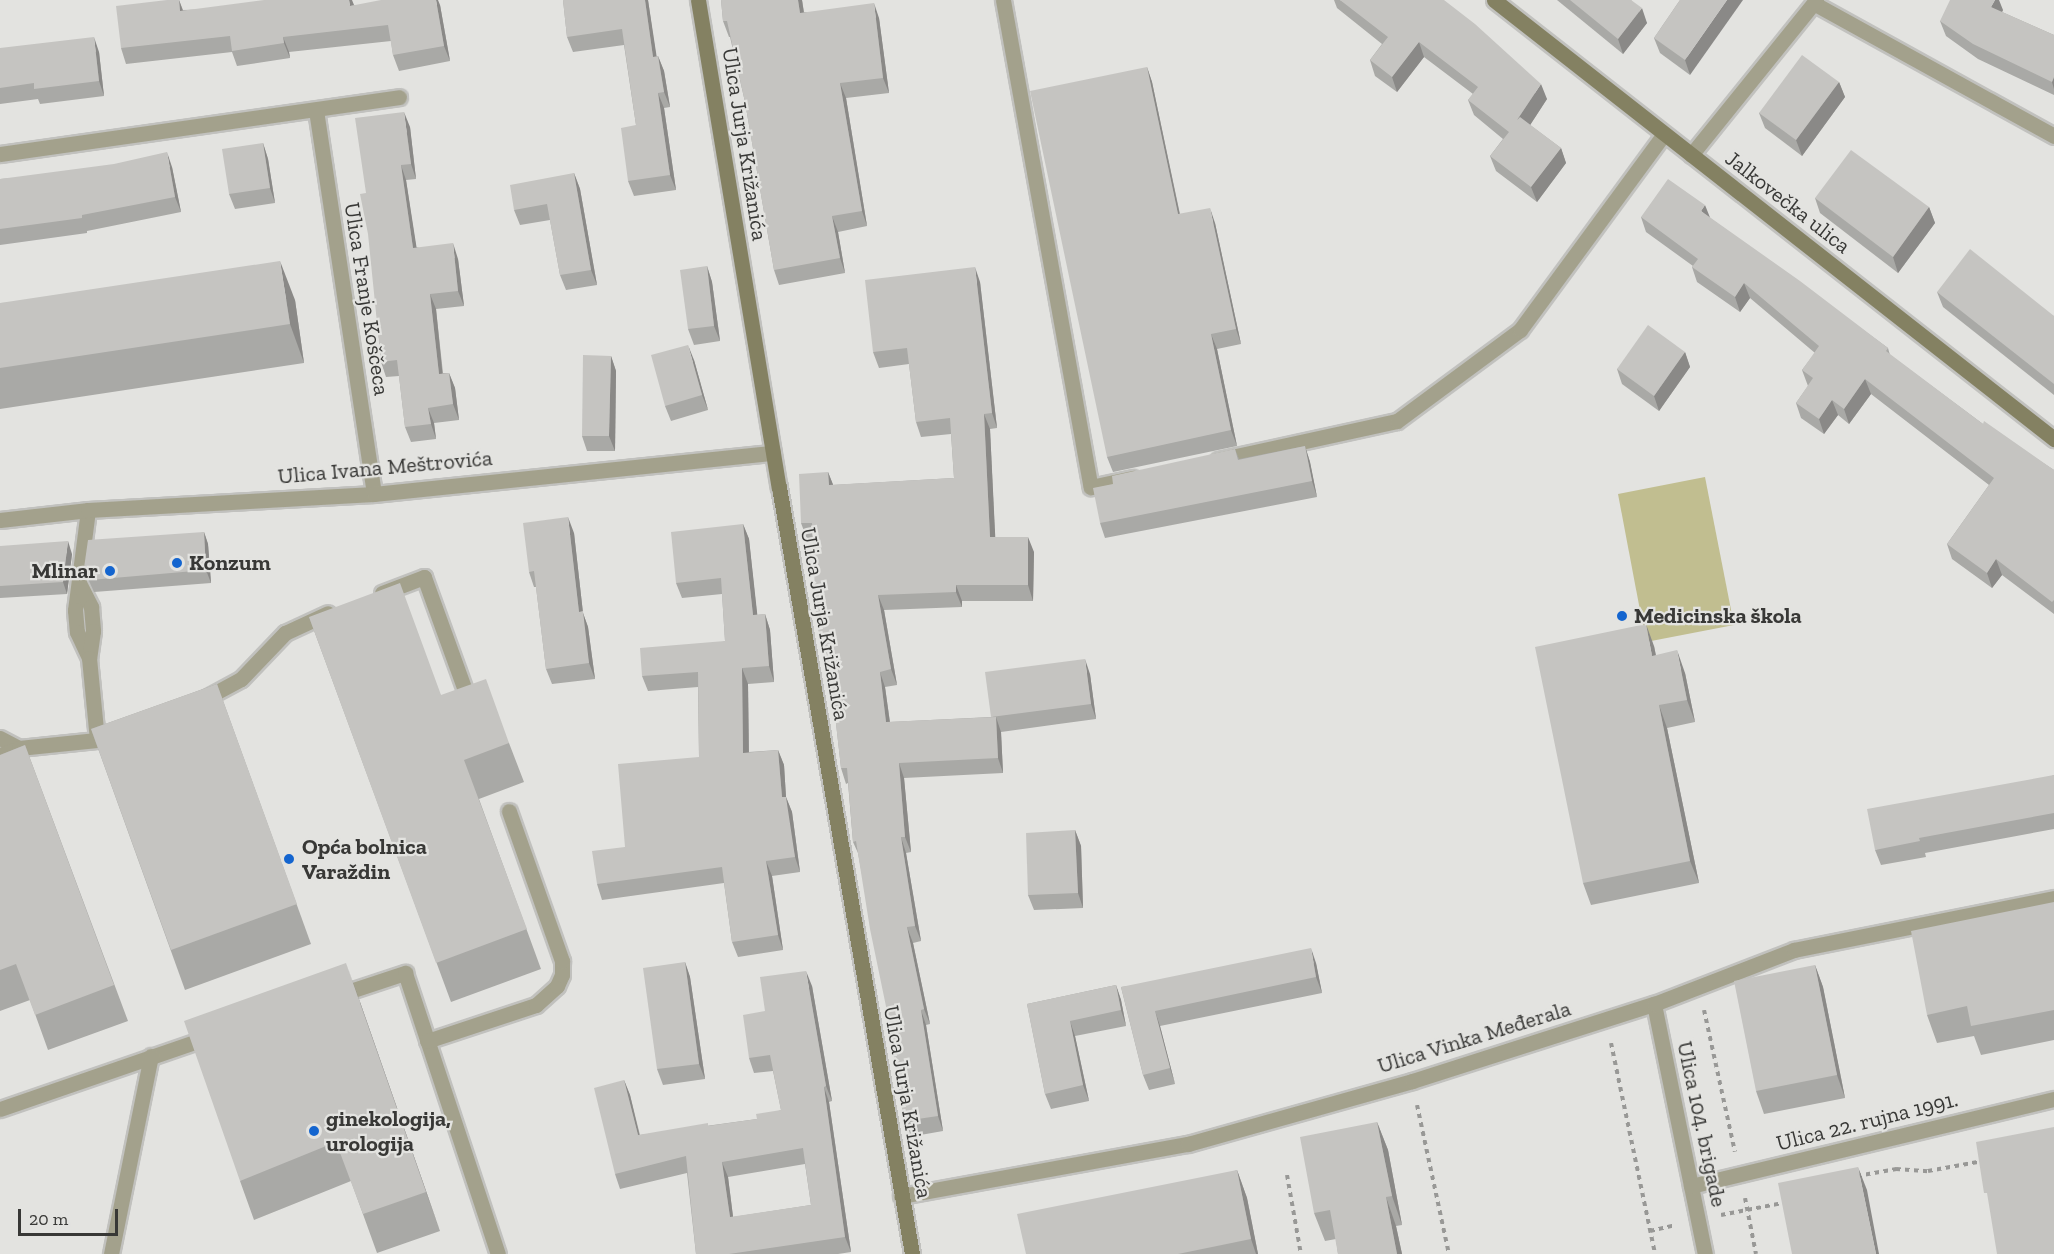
<!DOCTYPE html>
<html>
<head>
<meta charset="utf-8">
<style>
  body { margin:0 }
  #map { position:relative; width:2054px; height:1254px; overflow:hidden; background:#e3e3e0; font-family:"Zilla Slab",serif }
  div>[style] { position:absolute }
  .green>* { inset:0; background:#c1be90 }
  .path>* { height:4px; margin-top:-2px; transform-origin:0; background:repeating-linear-gradient(90deg,#989896 0 4.5px,transparent 0 9px) }
  .roads { filter:drop-shadow(2px 0 #c1c1be) drop-shadow(-2px 0 #c1c1be) drop-shadow(0 2px #c1c1be) drop-shadow(0 -2px #c1c1be) }
  .lane>* { height:15px; margin:-7.5px; padding:0 7.5px; transform-origin:7.5px; border-radius:7.5px; background:#a3a18c }
  .street>* { height:15px; margin:-7.5px; padding:0 7.5px; transform-origin:7.5px; border-radius:7.5px; background:#a3a18c }
  .secondary>* { height:15px; margin:-7.5px; padding:0 7.5px; transform-origin:7.5px; border-radius:7.5px; background:#848162 }
  .wall>* { inset:0; background:#a9a9a6 }
  .shaded-wall>* { inset:0; background:#8a8987 }
  .building>* { inset:0; background:#c5c4c1 }
  .dots>* { width:16px; height:16px; translate:-50% -50%; box-sizing:border-box; border:3px solid #e3e3e0; border-radius:50% }
  span { translate:-50% -50%; white-space:nowrap; text-align:center; line-height:1.15; -webkit-text-stroke:4.5px #e3e3e0; paint-order:stroke }
  .street-label { font-size:22px; color:#383836 }
  .poi-label { font-size:22px; color:#383836; font-weight:700 }
  .left { translate:0 -50%; text-align:left }
  .right { translate:-100% -50%; text-align:right }
  .scale { position:absolute; left:18px; top:1209px; width:100px; height:27px; box-sizing:border-box; border:3px solid #383836; border-top:0; padding-left:8px; font-size:18px; line-height:21px; white-space:nowrap; color:#383836; -webkit-text-stroke:4px #e3e3e0; paint-order:stroke }
</style>
</head>
<body>
<div id="map">
  <div class="green">
    <div style="clip-path:polygon(1705px 477px,1734px 625px,1646px 642px,1618px 494px)"></div>
  </div>
  <div class="path">
    <div style="left:1704px;top:1010px;width:145px;rotate:77.7deg"></div>
    <div style="left:1611px;top:1043px;width:216px;rotate:78.2deg"></div>
    <div style="left:1417px;top:1105px;width:152px;rotate:77.9deg"></div>
    <div style="left:1287px;top:1175px;width:80px;rotate:80deg"></div>
    <div style="left:1857px;top:1176px;width:40px;rotate:-10deg"></div>
    <div style="left:1896px;top:1169px;width:32px;rotate:4deg"></div>
    <div style="left:1928px;top:1171px;width:56px;rotate:-10.3deg"></div>
    <div style="left:1745px;top:1198px;width:57px;rotate:78.9deg"></div>
    <div style="left:1721px;top:1215px;width:67px;rotate:-11.1deg"></div>
    <div style="left:1650px;top:1231px;width:26px;rotate:-13deg"></div>
  </div>
  <div class="roads">
    <div class="lane">
      <div style="left:1003px;top:0;width:495px;rotate:79.8deg"></div>
      <div style="left:1091px;top:487px;width:43px;rotate:-12.1deg"></div>
      <div style="left:1218px;top:460px;width:183px;rotate:-12.3deg"></div>
      <div style="left:1397px;top:421px;width:153px;rotate:-36.5deg"></div>
      <div style="left:1520px;top:330px;width:243px;rotate:-53.7deg"></div>
      <div style="left:88px;top:510px;width:101px;rotate:97.4deg"></div>
      <div style="left:75px;top:610px;width:22px;rotate:85deg"></div>
      <div style="left:77px;top:632px;width:29px;rotate:65deg"></div>
      <div style="left:80px;top:585px;width:25px;rotate:63deg"></div>
      <div style="left:91px;top:607px;width:24px;rotate:85deg"></div>
      <div style="left:93px;top:631px;width:27px;rotate:98deg"></div>
      <div style="left:89px;top:658px;width:82px;rotate:84.4deg"></div>
      <div style="left:382px;top:593px;width:45px;rotate:-20.9deg"></div>
      <div style="left:424px;top:577px;width:135px;rotate:70.1deg"></div>
      <div style="left:202px;top:700px;width:44px;rotate:-28.3deg"></div>
      <div style="left:241px;top:679px;width:64px;rotate:-46.3deg"></div>
      <div style="left:285px;top:633px;width:47px;rotate:-24.9deg"></div>
      <div style="left:0;top:738px;width:21px;rotate:28deg"></div>
      <div style="left:0;top:755px;width:20px;rotate:-20deg"></div>
      <div style="left:19px;top:748px;width:78px;rotate:-5.9deg"></div>
      <div style="left:97px;top:740px;width:16px;rotate:-22deg"></div>
      <div style="left:338px;top:995px;width:71px;rotate:-18.2deg"></div>
      <div style="left:405px;top:973px;width:296px;rotate:71.7deg"></div>
      <div style="left:427px;top:1041px;width:115px;rotate:-18.3deg"></div>
      <div style="left:536px;top:1005px;width:28px;rotate:-42deg"></div>
      <div style="left:557px;top:986px;width:12px;rotate:-66deg"></div>
      <div style="left:562px;top:975px;width:14px;rotate:-90deg"></div>
      <div style="left:562px;top:961px;width:159px;rotate:-109.5deg"></div>
      <div style="left:0;top:1109px;width:221px;rotate:-19deg"></div>
      <div style="left:111px;top:1254px;width:202px;rotate:-78.6deg"></div>
    </div>
    <div class="street">
      <div style="left:1815px;top:4px;width:273px;rotate:28.9deg"></div>
      <div style="left:316px;top:110px;width:388px;rotate:81.4deg"></div>
      <div style="left:0;top:154px;width:403px;rotate:-8.1deg"></div>
      <div style="left:1691px;top:155px;width:199px;rotate:-51.1deg"></div>
      <div style="left:0;top:520px;width:89px;rotate:-6.5deg"></div>
      <div style="left:88px;top:510px;width:286px;rotate:-3.2deg"></div>
      <div style="left:374px;top:494px;width:401px;rotate:-5.9deg"></div>
      <div style="left:1654px;top:1004px;width:255px;rotate:78.5deg"></div>
      <div style="left:1691px;top:1186px;width:373px;rotate:-13.5deg"></div>
      <div style="left:901px;top:1196px;width:292px;rotate:-10.3deg"></div>
      <div style="left:1188px;top:1144px;width:233px;rotate:-15.7deg"></div>
      <div style="left:1412px;top:1081px;width:254px;rotate:-17.7deg"></div>
      <div style="left:1654px;top:1004px;width:150px;rotate:-21.1deg"></div>
      <div style="left:1794px;top:950px;width:265px;rotate:-11.3deg"></div>
    </div>
    <div class="secondary">
      <div style="left:698px;top:0;width:494px;rotate:80.6deg"></div>
      <div style="left:779px;top:487px;width:778px;rotate:80.16deg"></div>
      <div style="left:1494px;top:0;width:712px;rotate:38.09deg"></div>
    </div>
  </div>
  <div class="wall">
    <div style="clip-path:polygon(179px 0,183px 10px,354px 5px,440px 5px,450px 61px,399px 71px,393px 55px,391px 41px,289px 52px,290px 58px,237px 66px,232px 52px,126px 64px,121px 48px)"></div>
    <div style="clip-path:polygon(563px 0,648px 0,656px 56px,658px 56px,664px 71px,670px 107px,664px 108px,676px 190px,634px 196px,628px 181px,636px 125px,624px 45px,573px 52px,567px 37px)"></div>
    <div style="clip-path:polygon(721px 0,802px 0,804px 12px,879px 18px,889px 93px,846px 98px,867px 226px,838px 232px,845px 273px,779px 285px,774px 270px,745px 102px,730px 37px,729px 37px,723px 21px)"></div>
    <div style="clip-path:polygon(1334px 0,1340px 0,1547px 99px,1530px 125px,1561px 148px,1566px 163px,1537px 202px,1496px 171px,1490px 156px,1503px 139px,1474px 115px,1468px 100px,1473px 94px,1424px 57px,1397px 92px,1375px 76px,1370px 60px,1382px 44px,1337px 8px)"></div>
    <div style="clip-path:polygon(1557px 0,1631px 0,1647px 23px,1623px 54px)"></div>
    <div style="clip-path:polygon(1680px 0,1690px 75px,1660px 53px,1654px 38px)"></div>
    <div style="clip-path:polygon(2003px 10px,2002px 12px,2054px 35px,2054px 95px,1978px 59px,1946px 36px,1940px 21px)"></div>
    <div style="clip-path:polygon(0 48px,99px 52px,104px 96px,40px 104px,38px 99px,0 104px)"></div>
    <div style="clip-path:polygon(1147px 67px,1152px 82px,1180px 214px,1215px 223px,1241px 344px,1217px 349px,1237px 446px,1113px 472px,1107px 457px)"></div>
    <div style="clip-path:polygon(1839px 82px,1845px 97px,1802px 156px,1765px 128px,1759px 113px)"></div>
    <div style="clip-path:polygon(410px 127px,416px 179px,406px 180px,416px 247px,458px 259px,464px 306px,436px 309px,443px 373px,449px 373px,455px 388px,459px 420px,434px 423px,436px 439px,411px 442px,405px 427px,399px 376px,386px 377px,381px 362px,366px 193px)"></div>
    <div style="clip-path:polygon(263px 143px,268px 159px,275px 203px,235px 209px,229px 194px)"></div>
    <div style="clip-path:polygon(172px 167px,181px 212px,87px 231px,87px 233px,0 245px,0 179px)"></div>
    <div style="clip-path:polygon(574px 173px,580px 189px,597px 285px,566px 290px,560px 275px,550px 220px,520px 225px,514px 210px)"></div>
    <div style="clip-path:polygon(1815px 198px,1929px 207px,1935px 223px,1898px 273px,1820px 213px)"></div>
    <div style="clip-path:polygon(1641px 217px,1710px 218px,1888px 348px,1890px 355px,1983px 424px,2054px 470px,2054px 614px,2002px 575px,1992px 588px,1952px 559px,1947px 544px,1989px 485px,1871px 394px,1849px 424px,1838px 415px,1824px 434px,1801px 418px,1796px 403px,1808px 386px,1802px 370px,1815px 353px,1750px 298px,1740px 312px,1697px 282px,1692px 267px,1693px 266px,1646px 232px)"></div>
    <div style="clip-path:polygon(707px 266px,712px 282px,720px 341px,694px 345px,688px 329px)"></div>
    <div style="clip-path:polygon(980px 282px,997px 428px,990px 429px,995px 537px,1034px 552px,1033px 601px,962px 601px,962px 607px,884px 610px,897px 685px,885px 687px,890px 722px,991px 717px,1090px 674px,1096px 719px,1001px 732px,1003px 773px,904px 778px,911px 852px,906px 853px,921px 941px,913px 943px,930px 1024px,926px 1025px,943px 1131px,909px 1137px,904px 1121px,894px 1045px,858px 853px,853px 842px,848px 783px,846px 784px,841px 768px,833px 696px,827px 681px,813px 538px,807px 539px,801px 523px,828px 472px,833px 485px,954px 478px,951px 434px,921px 437px,916px 422px,909px 364px,879px 368px,873px 352px)"></div>
    <div style="clip-path:polygon(1937px 292px,2054px 316px,2054px 395px,1943px 307px)"></div>
    <div style="clip-path:polygon(295px 300px,304px 363px,0 409px,0 303px)"></div>
    <div style="clip-path:polygon(1685px 352px,1690px 367px,1659px 411px,1622px 384px,1617px 369px)"></div>
    <div style="clip-path:polygon(611px 356px,616px 371px,615px 451px,587px 451px,582px 436px)"></div>
    <div style="clip-path:polygon(694px 360px,708px 410px,671px 421px,665px 406px)"></div>
    <div style="clip-path:polygon(1305px 446px,1310px 462px,1317px 497px,1105px 538px,1100px 523px,1113px 484px,1235px 449px,1239px 459px)"></div>
    <div style="clip-path:polygon(743px 524px,749px 539px,757px 615px,765px 614px,770px 630px,774px 682px,748px 684px,749px 752px,778px 750px,784px 765px,786px 797px,792px 812px,800px 872px,772px 876px,783px 950px,738px 957px,732px 942px,724px 883px,602px 900px,597px 884px,625px 847px,699px 757px,698px 687px,648px 691px,642px 676px,725px 641px,722px 594px,682px 598px,676px 583px)"></div>
    <div style="clip-path:polygon(204px 532px,208px 544px,211px 583px,94px 592px,89px 581px,84px 568px)"></div>
    <div style="clip-path:polygon(574px 533px,583px 613px,588px 627px,595px 679px,552px 684px,546px 669px,536px 587px,534px 587px,529px 572px)"></div>
    <div style="clip-path:polygon(0 546px,72px 554px,67px 594px,0 598px)"></div>
    <div style="clip-path:polygon(309px 617px,441px 695px,509px 743px,524px 782px,479px 799px,541px 969px,451px 1002px)"></div>
    <div style="clip-path:polygon(1654px 646px,1656px 655px,1685px 673px,1695px 722px,1667px 728px,1699px 883px,1591px 905px,1583px 883px)"></div>
    <div style="clip-path:polygon(217px 684px,311px 944px,185px 990px,91px 729px)"></div>
    <div style="clip-path:polygon(25px 745px,128px 1021px,48px 1050px,30px 1000px,0 1011px,0 755px)"></div>
    <div style="clip-path:polygon(2054px 775px,2054px 829px,1925px 853px,1926px 857px,1881px 865px,1875px 850px)"></div>
    <div style="clip-path:polygon(1075px 830px,1081px 846px,1083px 908px,1034px 910px,1028px 895px)"></div>
    <div style="clip-path:polygon(2054px 902px,2054px 1040px,1981px 1055px,1974px 1036px,1937px 1043px,1927px 1015px)"></div>
    <div style="clip-path:polygon(685px 962px,690px 977px,705px 1079px,663px 1085px,657px 1069px)"></div>
    <div style="clip-path:polygon(1316px 963px,1322px 993px,1160px 1026px,1175px 1084px,1149px 1090px,1143px 1075px,1121px 987px)"></div>
    <div style="clip-path:polygon(1815px 965px,1823px 987px,1845px 1098px,1764px 1114px,1756px 1091px)"></div>
    <div style="clip-path:polygon(1116px 985px,1121px 1000px,1126px 1026px,1075px 1036px,1089px 1101px,1051px 1109px,1045px 1094px,1027px 1004px)"></div>
    <div style="clip-path:polygon(evenodd,812px 986px,832px 1101px,829px 1102px,851px 1252px,838px 1254px,696px 1254px,687px 1173px,620px 1189px,615px 1174px,624px 1080px,630px 1095px,640px 1135px,757px 1119px,781px 1110px,773px 1071px,754px 1073px,749px 1058px,765px 1011px,812px 986px,805px 1164px,811px 1205px,733px 1217px,728px 1177px,805px 1164px)"></div>
    <div style="clip-path:polygon(360px 1002px,440px 1231px,377px 1253px,351px 1181px,254px 1220px,240px 1181px)"></div>
    <div style="clip-path:polygon(1377px 1122px,1388px 1150px,1402px 1225px,1396px 1226px,1402px 1254px,1338px 1254px,1336px 1239px,1325px 1241px,1314px 1213px)"></div>
    <div style="clip-path:polygon(1237px 1170px,1247px 1198px,1258px 1254px,1026px 1254px)"></div>
  </div>
  <div class="shaded-wall">
    <div style="clip-path:polygon(179px 0,184px 14px,180px 11px)"></div>
    <div style="clip-path:polygon(349px 0,352px 0,354px 5px,350px 6px)"></div>
    <div style="clip-path:polygon(436px 0,438px 0,440px 5px,450px 61px,444px 46px)"></div>
    <div style="clip-path:polygon(645px 0,648px 0,659px 72px,653px 57px)"></div>
    <div style="clip-path:polygon(798px 0,802px 0,806px 28px,800px 13px)"></div>
    <div style="clip-path:polygon(1727px 0,1743px 0,1690px 75px,1685px 60px)"></div>
    <div style="clip-path:polygon(1995px 0,1999px 0,2003px 10px,1997px 22px,1991px 7px)"></div>
    <div style="clip-path:polygon(874px 3px,879px 18px,889px 93px,883px 78px)"></div>
    <div style="clip-path:polygon(1642px 8px,1647px 23px,1623px 54px,1618px 39px)"></div>
    <div style="clip-path:polygon(94px 37px,99px 52px,104px 96px,99px 81px)"></div>
    <div style="clip-path:polygon(283px 37px,289px 52px,290px 58px,284px 43px)"></div>
    <div style="clip-path:polygon(1419px 42px,1424px 57px,1397px 92px,1392px 77px)"></div>
    <div style="clip-path:polygon(658px 56px,664px 71px,670px 107px,664px 92px)"></div>
    <div style="clip-path:polygon(1147px 67px,1152px 82px,1183px 230px,1178px 214px)"></div>
    <div style="clip-path:polygon(2054px 77px,2054px 89px,2052px 82px)"></div>
    <div style="clip-path:polygon(1839px 82px,1845px 97px,1802px 156px,1796px 140px)"></div>
    <div style="clip-path:polygon(840px 83px,846px 98px,867px 226px,862px 211px)"></div>
    <div style="clip-path:polygon(1541px 84px,1547px 99px,1523px 136px,1517px 120px)"></div>
    <div style="clip-path:polygon(658px 93px,664px 108px,676px 190px,670px 175px)"></div>
    <div style="clip-path:polygon(404px 112px,410px 127px,416px 179px,411px 164px)"></div>
    <div style="clip-path:polygon(263px 143px,268px 159px,275px 203px,270px 188px)"></div>
    <div style="clip-path:polygon(1561px 148px,1566px 163px,1537px 202px,1531px 187px)"></div>
    <div style="clip-path:polygon(167px 152px,172px 167px,181px 212px,175px 197px)"></div>
    <div style="clip-path:polygon(401px 165px,406px 180px,419px 263px,413px 248px)"></div>
    <div style="clip-path:polygon(574px 173px,580px 189px,597px 285px,591px 270px)"></div>
    <div style="clip-path:polygon(1705px 205px,1711px 220px,1701px 211px)"></div>
    <div style="clip-path:polygon(1929px 207px,1935px 223px,1898px 273px,1893px 257px)"></div>
    <div style="clip-path:polygon(1210px 208px,1215px 223px,1241px 344px,1236px 329px)"></div>
    <div style="clip-path:polygon(832px 216px,838px 232px,845px 273px,840px 258px)"></div>
    <div style="clip-path:polygon(453px 243px,458px 259px,464px 306px,458px 291px)"></div>
    <div style="clip-path:polygon(280px 261px,295px 300px,304px 363px,290px 324px)"></div>
    <div style="clip-path:polygon(707px 266px,712px 282px,720px 341px,714px 326px)"></div>
    <div style="clip-path:polygon(975px 267px,980px 282px,997px 428px,992px 413px)"></div>
    <div style="clip-path:polygon(1744px 283px,1750px 298px,1740px 312px,1735px 297px)"></div>
    <div style="clip-path:polygon(430px 294px,436px 309px,444px 389px,439px 374px)"></div>
    <div style="clip-path:polygon(1211px 334px,1217px 349px,1237px 446px,1231px 430px)"></div>
    <div style="clip-path:polygon(688px 345px,694px 360px,708px 410px,702px 395px)"></div>
    <div style="clip-path:polygon(1685px 352px,1690px 367px,1659px 411px,1654px 396px)"></div>
    <div style="clip-path:polygon(611px 356px,616px 371px,615px 451px,609px 436px)"></div>
    <div style="clip-path:polygon(449px 373px,455px 388px,459px 420px,453px 404px)"></div>
    <div style="clip-path:polygon(1865px 379px,1871px 394px,1849px 424px,1844px 409px)"></div>
    <div style="clip-path:polygon(1832px 400px,1838px 415px,1824px 434px,1819px 419px)"></div>
    <div style="clip-path:polygon(428px 408px,434px 423px,436px 439px,431px 424px)"></div>
    <div style="clip-path:polygon(984px 414px,990px 429px,996px 552px,990px 537px)"></div>
    <div style="clip-path:polygon(1305px 446px,1310px 462px,1317px 497px,1312px 481px)"></div>
    <div style="clip-path:polygon(828px 472px,834px 487px,829px 485px)"></div>
    <div style="clip-path:polygon(568px 517px,574px 533px,583px 613px,588px 627px,595px 679px,589px 663px,579px 612px)"></div>
    <div style="clip-path:polygon(743px 524px,749px 539px,759px 630px,753px 615px)"></div>
    <div style="clip-path:polygon(204px 532px,208px 544px,211px 583px,206px 570px)"></div>
    <div style="clip-path:polygon(1028px 537px,1034px 552px,1033px 601px,1028px 585px)"></div>
    <div style="clip-path:polygon(68px 541px,72px 554px,67px 594px,63px 582px)"></div>
    <div style="clip-path:polygon(1996px 559px,2002px 575px,1992px 588px,1987px 573px)"></div>
    <div style="clip-path:polygon(956px 585px,962px 601px,962px 607px,956px 592px)"></div>
    <div style="clip-path:polygon(878px 595px,884px 610px,897px 685px,891px 669px)"></div>
    <div style="clip-path:polygon(765px 614px,770px 630px,774px 682px,769px 666px)"></div>
    <div style="clip-path:polygon(1646px 624px,1654px 646px,1660px 678px,1652px 656px)"></div>
    <div style="clip-path:polygon(1677px 650px,1685px 673px,1695px 722px,1687px 700px)"></div>
    <div style="clip-path:polygon(1085px 659px,1090px 674px,1096px 719px,1091px 704px)"></div>
    <div style="clip-path:polygon(742px 668px,748px 684px,749px 768px,743px 753px)"></div>
    <div style="clip-path:polygon(880px 672px,885px 687px,892px 738px,886px 722px)"></div>
    <div style="clip-path:polygon(1659px 705px,1667px 728px,1699px 883px,1690px 861px)"></div>
    <div style="clip-path:polygon(996px 717px,1001px 732px,1003px 773px,998px 758px)"></div>
    <div style="clip-path:polygon(778px 750px,784px 765px,786px 797px,792px 812px,800px 872px,795px 857px,782px 797px)"></div>
    <div style="clip-path:polygon(899px 763px,904px 778px,911px 852px,905px 837px)"></div>
    <div style="clip-path:polygon(1075px 830px,1081px 846px,1083px 908px,1078px 893px)"></div>
    <div style="clip-path:polygon(901px 837px,906px 853px,921px 941px,915px 926px)"></div>
    <div style="clip-path:polygon(766px 861px,772px 876px,783px 950px,778px 935px)"></div>
    <div style="clip-path:polygon(907px 927px,913px 943px,930px 1024px,924px 1009px)"></div>
    <div style="clip-path:polygon(1311px 948px,1316px 963px,1322px 993px,1316px 977px)"></div>
    <div style="clip-path:polygon(685px 962px,690px 977px,705px 1079px,699px 1064px)"></div>
    <div style="clip-path:polygon(346px 963px,360px 1002px,440px 1231px,426px 1192px)"></div>
    <div style="clip-path:polygon(1815px 965px,1823px 987px,1845px 1098px,1837px 1075px)"></div>
    <div style="clip-path:polygon(806px 971px,812px 986px,832px 1101px,826px 1086px)"></div>
    <div style="clip-path:polygon(1116px 985px,1121px 1000px,1126px 1026px,1121px 1010px)"></div>
    <div style="clip-path:polygon(921px 1010px,926px 1025px,943px 1131px,938px 1116px)"></div>
    <div style="clip-path:polygon(1155px 1011px,1160px 1026px,1175px 1084px,1170px 1068px)"></div>
    <div style="clip-path:polygon(1070px 1021px,1075px 1036px,1089px 1101px,1083px 1085px)"></div>
    <div style="clip-path:polygon(624px 1080px,630px 1095px,643px 1150px,638px 1135px)"></div>
    <div style="clip-path:polygon(824px 1087px,829px 1102px,851px 1252px,845px 1237px)"></div>
    <div style="clip-path:polygon(1377px 1122px,1388px 1150px,1402px 1225px,1392px 1196px)"></div>
    <div style="clip-path:polygon(722px 1162px,728px 1177px,735px 1232px,730px 1217px)"></div>
    <div style="clip-path:polygon(1858px 1167px,1867px 1190px,1879px 1254px,1876px 1254px)"></div>
    <div style="clip-path:polygon(1237px 1170px,1247px 1198px,1258px 1254px,1256px 1254px,1251px 1239px)"></div>
    <div style="clip-path:polygon(1386px 1197px,1396px 1226px,1402px 1254px,1397px 1254px)"></div>
  </div>
  <div class="building">
    <div style="clip-path:polygon(167px 0,179px 0,180px 11px,264px 0,349px 0,350px 6px,381px 0,436px 0,444px 46px,393px 55px,388px 25px,283px 37px,284px 43px,232px 51px,230px 36px,121px 48px,116px 6px)"></div>
    <div style="clip-path:polygon(563px 0,645px 0,653px 57px,658px 56px,664px 92px,658px 93px,670px 175px,628px 181px,621px 128px,636px 125px,622px 29px,567px 37px)"></div>
    <div style="clip-path:polygon(721px 0,798px 0,800px 13px,874px 3px,883px 78px,840px 83px,862px 211px,832px 216px,840px 258px,774px 270px,745px 102px,727px 21px,723px 21px)"></div>
    <div style="clip-path:polygon(1340px 0,1444px 0,1475px 24px,1541px 84px,1517px 120px,1520px 117px,1561px 148px,1531px 187px,1490px 156px,1509px 132px,1468px 100px,1478px 87px,1419px 42px,1392px 77px,1370px 60px,1388px 37px)"></div>
    <div style="clip-path:polygon(1570px 0,1631px 0,1642px 8px,1618px 39px)"></div>
    <div style="clip-path:polygon(1680px 0,1727px 0,1685px 60px,1654px 38px)"></div>
    <div style="clip-path:polygon(1950px 0,1995px 0,1991px 7px,2054px 35px,2054px 77px,2052px 82px,1973px 44px,1940px 21px)"></div>
    <div style="clip-path:polygon(94px 37px,99px 81px,34px 89px,34px 83px,0 88px,0 48px)"></div>
    <div style="clip-path:polygon(1802px 55px,1839px 82px,1796px 140px,1759px 113px)"></div>
    <div style="clip-path:polygon(1147px 67px,1178px 214px,1210px 208px,1236px 329px,1211px 334px,1231px 430px,1107px 457px,1030px 91px)"></div>
    <div style="clip-path:polygon(404px 112px,411px 164px,401px 165px,413px 248px,453px 243px,458px 291px,430px 294px,439px 374px,449px 373px,453px 404px,428px 408px,431px 424px,405px 427px,397px 360px,381px 362px,368px 234px,360px 194px,366px 193px,355px 118px)"></div>
    <div style="clip-path:polygon(263px 143px,270px 188px,229px 194px,222px 149px)"></div>
    <div style="clip-path:polygon(1851px 150px,1929px 207px,1893px 257px,1815px 198px)"></div>
    <div style="clip-path:polygon(167px 152px,175px 197px,82px 215px,82px 218px,0 229px,0 179px,114px 164px)"></div>
    <div style="clip-path:polygon(574px 173px,591px 270px,560px 275px,547px 204px,514px 210px,510px 185px)"></div>
    <div style="clip-path:polygon(1668px 179px,1705px 205px,1701px 211px,1800px 281px,1888px 348px,1886px 351px,1983px 424px,1984px 421px,2054px 470px,2054px 600px,2052px 602px,1996px 559px,1987px 573px,1947px 544px,1994px 478px,1865px 379px,1844px 409px,1832px 400px,1819px 419px,1796px 403px,1813px 378px,1802px 370px,1819px 346px,1744px 283px,1735px 297px,1692px 267px,1698px 259px,1641px 217px)"></div>
    <div style="clip-path:polygon(1970px 249px,2054px 316px,2054px 384px,1937px 292px)"></div>
    <div style="clip-path:polygon(280px 261px,290px 324px,0 368px,0 303px)"></div>
    <div style="clip-path:polygon(707px 266px,714px 326px,688px 329px,680px 270px)"></div>
    <div style="clip-path:polygon(975px 267px,992px 413px,984px 414px,990px 537px,1028px 537px,1028px 585px,956px 585px,956px 592px,878px 595px,891px 669px,880px 672px,886px 722px,996px 717px,998px 758px,899px 763px,905px 837px,901px 837px,915px 926px,907px 927px,924px 1009px,921px 1010px,938px 1116px,904px 1121px,892px 1045px,894px 1045px,870px 929px,856px 841px,853px 842px,847px 768px,841px 768px,831px 680px,827px 681px,816px 617px,812px 523px,801px 523px,799px 474px,828px 472px,829px 485px,954px 478px,950px 418px,916px 422px,907px 348px,873px 352px,865px 280px)"></div>
    <div style="clip-path:polygon(1648px 325px,1685px 352px,1654px 396px,1617px 369px)"></div>
    <div style="clip-path:polygon(688px 345px,702px 395px,665px 406px,651px 355px)"></div>
    <div style="clip-path:polygon(583px 355px,611px 356px,609px 436px,582px 436px)"></div>
    <div style="clip-path:polygon(1305px 446px,1312px 481px,1100px 523px,1093px 488px,1113px 484px,1112px 476px,1235px 449px,1238px 460px)"></div>
    <div style="clip-path:polygon(568px 517px,579px 612px,583px 611px,589px 663px,546px 669px,534px 571px,529px 572px,523px 523px)"></div>
    <div style="clip-path:polygon(743px 524px,753px 615px,765px 614px,769px 666px,742px 668px,743px 753px,778px 750px,782px 797px,786px 797px,795px 857px,766px 861px,778px 935px,732px 942px,722px 867px,597px 884px,592px 851px,625px 847px,618px 764px,699px 757px,698px 672px,642px 676px,640px 648px,725px 641px,721px 578px,676px 583px,671px 532px)"></div>
    <div style="clip-path:polygon(204px 532px,206px 570px,90px 580px,84px 568px,88px 540px)"></div>
    <div style="clip-path:polygon(68px 541px,63px 582px,0 586px,0 546px)"></div>
    <div style="clip-path:polygon(400px 583px,441px 695px,486px 679px,509px 743px,464px 760px,527px 929px,436px 963px,309px 617px)"></div>
    <div style="clip-path:polygon(1646px 624px,1652px 656px,1677px 650px,1687px 700px,1659px 705px,1690px 861px,1583px 883px,1535px 647px)"></div>
    <div style="clip-path:polygon(1085px 659px,1091px 704px,991px 717px,985px 672px)"></div>
    <div style="clip-path:polygon(217px 684px,297px 904px,171px 950px,91px 729px)"></div>
    <div style="clip-path:polygon(25px 745px,114px 985px,35px 1015px,16px 964px,0 970px,0 755px)"></div>
    <div style="clip-path:polygon(2054px 775px,2054px 813px,1919px 838px,1920px 841px,1875px 850px,1867px 809px)"></div>
    <div style="clip-path:polygon(1075px 830px,1078px 893px,1028px 895px,1026px 833px)"></div>
    <div style="clip-path:polygon(2054px 902px,2054px 1010px,1971px 1026px,1967px 1006px,1927px 1015px,1911px 931px)"></div>
    <div style="clip-path:polygon(1311px 948px,1316px 977px,1155px 1011px,1170px 1068px,1143px 1075px,1121px 987px)"></div>
    <div style="clip-path:polygon(685px 962px,699px 1064px,657px 1069px,643px 968px)"></div>
    <div style="clip-path:polygon(346px 963px,426px 1192px,363px 1214px,336px 1142px,240px 1181px,184px 1021px)"></div>
    <div style="clip-path:polygon(1815px 965px,1837px 1075px,1756px 1091px,1734px 981px)"></div>
    <div style="clip-path:polygon(evenodd,806px 971px,826px 1086px,824px 1087px,845px 1237px,729px 1254px,696px 1254px,686px 1156px,615px 1174px,594px 1088px,624px 1080px,638px 1135px,708px 1123px,708px 1126px,757px 1119px,756px 1114px,781px 1110px,770px 1055px,749px 1058px,743px 1015px,765px 1011px,760px 977px,806px 971px,803px 1148px,811px 1205px,730px 1217px,722px 1162px,803px 1148px)"></div>
    <div style="clip-path:polygon(1116px 985px,1121px 1010px,1070px 1021px,1083px 1085px,1045px 1094px,1027px 1004px)"></div>
    <div style="clip-path:polygon(1377px 1122px,1392px 1196px,1386px 1197px,1397px 1254px,1338px 1254px,1330px 1210px,1314px 1213px,1300px 1137px)"></div>
    <div style="clip-path:polygon(2054px 1127px,2054px 1254px,1997px 1254px,1987px 1193px,1984px 1193px,1976px 1142px)"></div>
    <div style="clip-path:polygon(1858px 1167px,1876px 1254px,1792px 1254px,1778px 1183px)"></div>
    <div style="clip-path:polygon(1237px 1170px,1251px 1239px,1178px 1254px,1026px 1254px,1017px 1214px)"></div>
  </div>
  <div class="dots">
    <div style="left:177px;top:563px;background:#1465cf"></div>
    <div style="left:110px;top:571px;background:#1465cf"></div>
    <div style="left:1622px;top:616px;background:#1465cf"></div>
    <div style="left:289px;top:859px;background:#1465cf"></div>
    <div style="left:314px;top:1131px;background:#1465cf"></div>
  </div>
  <div class="street-label">
    <span style="left:745px;top:144px;rotate:81deg">Ulica Jurja Križanića</span>
    <span style="left:1788px;top:202px;rotate:38deg">Jalkovečka ulica</span>
    <span style="left:367px;top:299px;rotate:81deg">Ulica Franje Koščeca</span>
    <span style="left:385px;top:467px;rotate:-5deg">Ulica Ivana Meštrovića</span>
    <span style="left:825px;top:624px;rotate:80deg">Ulica Jurja Križanića</span>
    <span style="left:1474px;top:1037px;rotate:-17deg">Ulica Vinka Međerala</span>
    <span style="left:908px;top:1102px;rotate:80deg">Ulica Jurja Križanića</span>
    <span style="left:1867px;top:1121px;rotate:-14deg">Ulica 22. rujna 1991.</span>
    <span style="left:1702px;top:1124px;rotate:78deg">Ulica 104. brigade</span>
  </div>
  <div class="poi-label">
    <span class="left" style="left:189px;top:563px">Konzum</span>
    <span class="right" style="left:98px;top:571px">Mlinar</span>
    <span class="left" style="left:1634px;top:616px">Medicinska škola</span>
    <span class="left" style="left:302px;top:859px">Opća bolnica<br>Varaždin</span>
    <span class="left" style="left:326px;top:1131px">ginekologija,<br>urologija</span>
  </div>
  <div class="scale">20 m</div>
</div>
</body>
</html>
